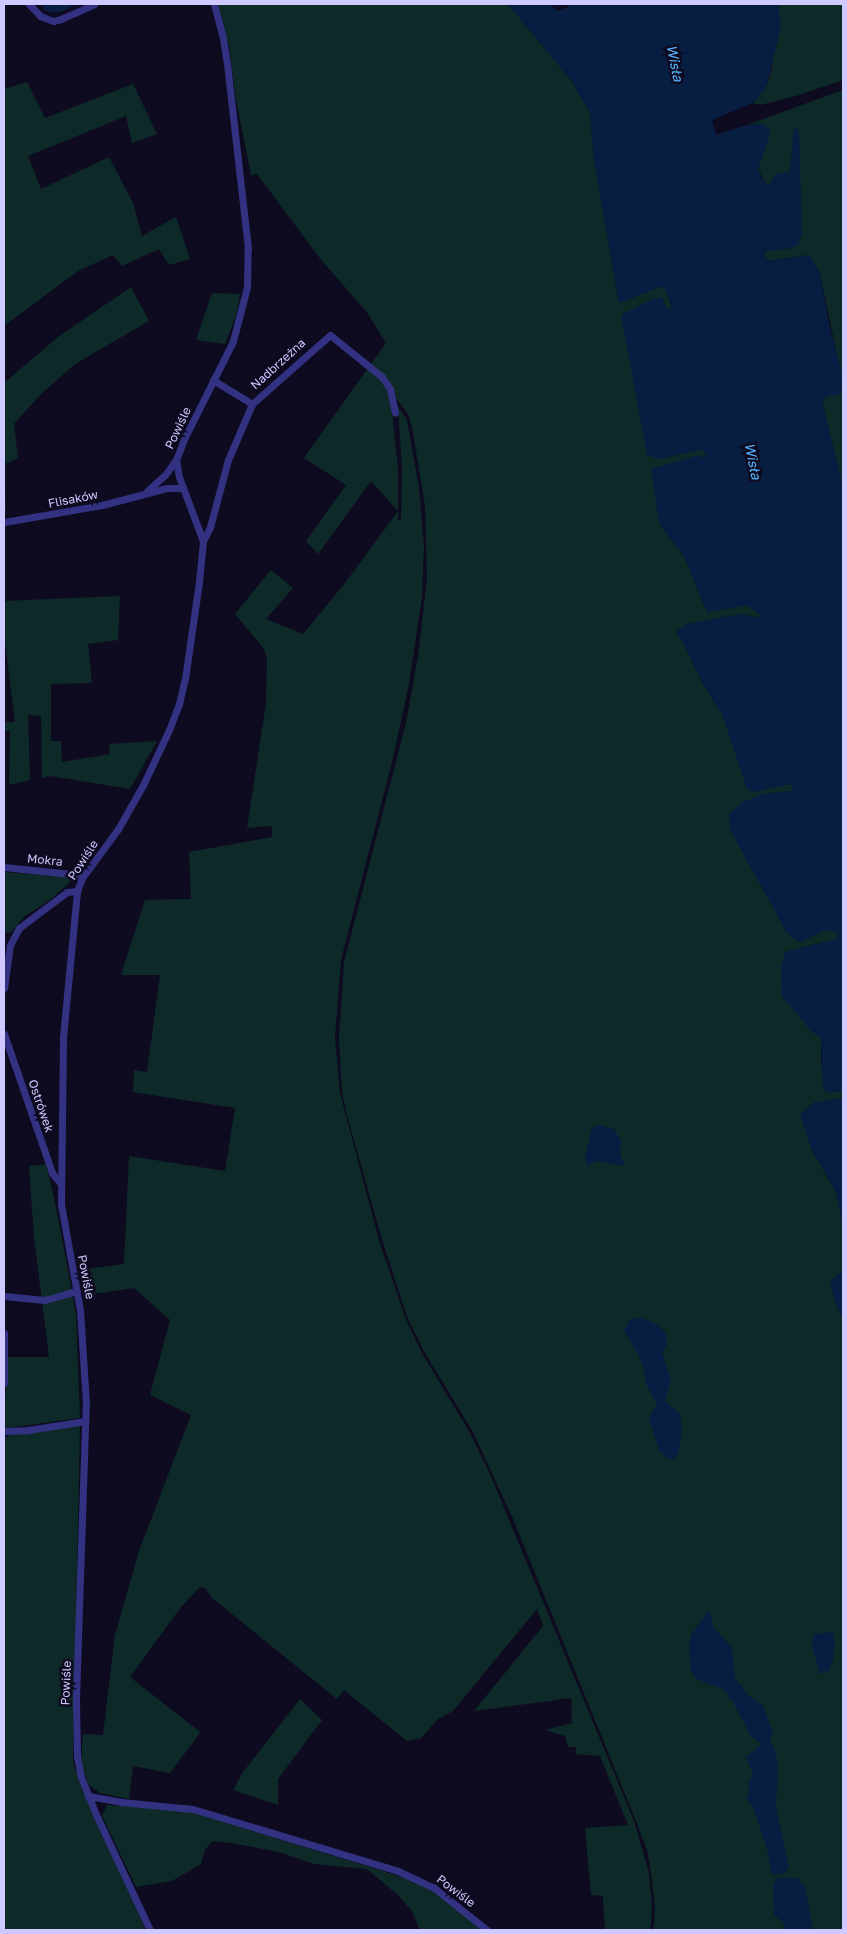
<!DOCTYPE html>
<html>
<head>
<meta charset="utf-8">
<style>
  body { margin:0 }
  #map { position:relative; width:847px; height:1934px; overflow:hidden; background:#0e0b20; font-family:"Golos Text",sans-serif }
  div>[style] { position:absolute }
  .green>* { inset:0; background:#0d2a28 }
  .water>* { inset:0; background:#071e42 }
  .minor>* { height:7px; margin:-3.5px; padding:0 3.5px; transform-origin:3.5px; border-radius:3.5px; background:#333282 }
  span { translate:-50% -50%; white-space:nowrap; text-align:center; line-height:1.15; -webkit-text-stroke:5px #0e0b20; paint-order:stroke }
  .street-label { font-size:12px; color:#cec9ff }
  .water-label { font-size:14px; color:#57b5ff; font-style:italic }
  .frame { position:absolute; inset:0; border:5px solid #cec9ff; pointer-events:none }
</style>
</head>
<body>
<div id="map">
  <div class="green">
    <div style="clip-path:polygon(218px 4px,508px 4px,571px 80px,590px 113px,594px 159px,619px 303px,662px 286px,666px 290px,672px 308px,667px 310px,662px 297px,659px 459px,702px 449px,707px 456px,659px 523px,685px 558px,707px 612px,747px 605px,762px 616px,759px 618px,741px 614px,688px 624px,676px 632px,683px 642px,703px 684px,722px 714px,748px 789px,753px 792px,791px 784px,793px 791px,763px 794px,768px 897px,787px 933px,800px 942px,825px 930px,836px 932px,839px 936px,837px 939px,786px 952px,811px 1031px,821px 1037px,821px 1064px,828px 1092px,843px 1091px,843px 1098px,813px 1103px,811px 1148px,836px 1192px,843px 1226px,843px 1271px,830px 1281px,836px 1305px,843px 1318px,843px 1930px,652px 1930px,654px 1926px,655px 1907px,651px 1873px,647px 1850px,636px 1821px,513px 1519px,473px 1432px,425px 1353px,408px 1319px,383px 1243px,348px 1119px,342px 1092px,339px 1039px,344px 962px,406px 723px,418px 656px,427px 579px,425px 506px,412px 427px,408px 414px,396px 398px,391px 403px,398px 469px,398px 520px,401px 520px,402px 466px,398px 407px,407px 420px,419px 488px,424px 547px,422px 597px,409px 684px,393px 758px,341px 960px,335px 1037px,340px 1093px,380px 1244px,406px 1320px,423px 1355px,470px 1433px,490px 1474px,634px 1821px,649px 1873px,652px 1906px,651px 1926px,649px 1930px,605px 1930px,603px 1896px,591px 1895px,585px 1828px,628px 1825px,600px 1756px,575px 1754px,576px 1747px,568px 1747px,565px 1736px,545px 1730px,572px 1723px,571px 1698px,474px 1711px,543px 1626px,537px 1609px,453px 1711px,438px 1719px,421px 1738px,407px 1741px,344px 1690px,337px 1699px,212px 1598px,206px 1589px,200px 1587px,181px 1607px,130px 1677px,200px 1732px,194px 1741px,170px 1773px,133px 1766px,129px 1799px,100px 1793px,88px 1784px,81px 1761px,83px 1734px,103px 1735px,115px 1635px,139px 1551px,191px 1415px,150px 1395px,170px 1320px,134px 1288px,85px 1295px,80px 1270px,124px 1264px,129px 1156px,225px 1171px,235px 1108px,133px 1092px,134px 1070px,147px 1072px,160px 975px,121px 975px,145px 900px,191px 899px,189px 852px,272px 837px,272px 826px,247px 828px,266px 703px,267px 657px,262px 646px,235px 614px,271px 570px,293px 588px,266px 619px,303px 634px,345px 583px,398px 511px,371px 481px,318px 554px,306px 541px,346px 485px,304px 458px,386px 343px,366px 311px,322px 261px,257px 174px,251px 175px,236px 100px,229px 46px)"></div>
    <div style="clip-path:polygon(778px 4px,843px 4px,843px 80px,796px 96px,760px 105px,753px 103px,766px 87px,772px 68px)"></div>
    <div style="clip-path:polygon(27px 82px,45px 118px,133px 84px,157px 134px,132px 143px,126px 116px,28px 156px,41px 189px,109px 157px,133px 203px,142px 236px,176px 217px,190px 259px,169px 265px,159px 249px,122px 266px,113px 255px,78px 271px,4px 326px,4px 89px)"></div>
    <div style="clip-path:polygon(843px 90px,843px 385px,820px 273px,809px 255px,769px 261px,765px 258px,764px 254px,766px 251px,791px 248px,792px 155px,790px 172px,780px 173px,769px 186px,766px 185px,758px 169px,770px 130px,763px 124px,747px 125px)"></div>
    <div style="clip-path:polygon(131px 287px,149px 321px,75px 364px,40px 395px,14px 424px,18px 458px,5px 464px,6px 514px,4px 514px,4px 383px,58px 337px)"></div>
    <div style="clip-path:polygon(212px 293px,240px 294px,236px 316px,225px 344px,196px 340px)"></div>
    <div style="clip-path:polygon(843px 387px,843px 487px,822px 401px,828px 396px,840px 393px)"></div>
    <div style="clip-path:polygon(120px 596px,118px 640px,88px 644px,92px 683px,51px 684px,51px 741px,61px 741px,62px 762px,110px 754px,109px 744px,157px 741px,130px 789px,50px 776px,42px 778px,41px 716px,28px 715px,30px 780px,9px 785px,10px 731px,4px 731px,4px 722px,15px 722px,4px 635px,4px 601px)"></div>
    <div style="clip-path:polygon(4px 872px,68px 877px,70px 882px,50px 900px,25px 916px,11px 932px,6px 933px,4px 932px)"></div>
    <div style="clip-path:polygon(46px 1164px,56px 1207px,76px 1314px,80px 1418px,7px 1428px,4px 1426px,4px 1413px,8px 1357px,49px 1357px,34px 1238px,29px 1166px)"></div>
    <div style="clip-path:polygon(80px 1426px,73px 1763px,146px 1930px,4px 1930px,4px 1439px,9px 1435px)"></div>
    <div style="clip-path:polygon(300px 1699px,322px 1720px,278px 1779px,278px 1805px,233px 1790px,243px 1772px)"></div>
    <div style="clip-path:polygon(107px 1805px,188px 1811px,421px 1883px,440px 1895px,482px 1930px,420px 1930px,412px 1911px,398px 1895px,367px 1869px,314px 1864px,279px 1852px,232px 1843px,212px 1841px,205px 1850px,201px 1864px,172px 1881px,136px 1887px,102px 1816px)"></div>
  </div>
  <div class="water">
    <div style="clip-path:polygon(43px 4px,77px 4px,60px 12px,52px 12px,44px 10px)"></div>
    <div style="clip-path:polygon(508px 4px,550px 4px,557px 11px,568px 7px,568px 4px,778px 4px,781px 27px,766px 87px,753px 103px,712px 120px,716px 135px,747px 125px,763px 124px,767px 127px,770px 130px,769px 138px,758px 169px,762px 180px,769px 186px,776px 174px,790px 172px,794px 128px,799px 130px,802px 234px,798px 245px,791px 248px,766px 251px,764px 254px,765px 258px,769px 261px,809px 255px,820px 273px,829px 324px,843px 378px,843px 387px,840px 393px,835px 396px,828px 396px,822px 401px,843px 487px,843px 1091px,828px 1092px,823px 1089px,821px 1037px,811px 1031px,782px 996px,781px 968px,785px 952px,837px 939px,839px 935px,836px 932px,825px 930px,800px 942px,787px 933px,730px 830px,729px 814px,743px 802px,763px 794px,793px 791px,791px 784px,753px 792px,747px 789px,722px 714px,703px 684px,683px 642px,676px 632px,688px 624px,741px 614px,759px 618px,762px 616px,747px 605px,707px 612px,685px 558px,659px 523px,651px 469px,699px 455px,704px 458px,707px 456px,702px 449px,659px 459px,647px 455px,621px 315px,651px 300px,662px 297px,667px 310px,672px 308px,666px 290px,662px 286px,619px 303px,594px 159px,590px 113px,571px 80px)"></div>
    <div style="clip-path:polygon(843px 1098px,843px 1226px,836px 1192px,811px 1148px,800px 1115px,813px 1103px)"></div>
    <div style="clip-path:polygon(599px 1125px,614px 1129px,621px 1141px,620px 1155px,626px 1166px,598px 1161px,587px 1165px,585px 1157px,592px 1128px)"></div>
    <div style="clip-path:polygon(843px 1271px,843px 1318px,836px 1305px,830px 1281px)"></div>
    <div style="clip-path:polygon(643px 1318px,657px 1325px,665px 1332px,667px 1344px,662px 1352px,671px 1380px,665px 1401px,680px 1414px,682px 1430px,678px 1454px,672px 1460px,666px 1458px,659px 1450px,649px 1418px,657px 1404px,646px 1384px,643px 1366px,637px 1352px,624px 1331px,630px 1319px)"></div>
    <div style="clip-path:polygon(709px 1610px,714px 1628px,732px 1647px,735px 1678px,748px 1695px,763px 1706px,773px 1733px,770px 1741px,776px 1753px,778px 1768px,776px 1806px,789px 1868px,784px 1873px,772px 1875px,767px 1849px,753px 1807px,747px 1799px,749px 1792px,748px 1782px,753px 1774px,746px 1757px,762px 1744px,751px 1736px,734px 1704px,723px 1689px,696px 1679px,691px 1671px,689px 1647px,691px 1635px)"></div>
    <div style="clip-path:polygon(833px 1632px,835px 1641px,833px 1660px,828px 1671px,820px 1674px,812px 1647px,813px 1634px)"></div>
    <div style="clip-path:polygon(776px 1878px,798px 1878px,805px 1887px,813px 1930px,785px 1930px,783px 1922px,774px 1915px,773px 1887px)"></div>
  </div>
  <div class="minor">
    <div style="left:29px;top:4px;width:16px;rotate:47deg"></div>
    <div style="left:40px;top:16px;width:14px;rotate:21deg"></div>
    <div style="left:53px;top:21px;width:8px;rotate:-14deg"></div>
    <div style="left:61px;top:19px;width:36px;rotate:-24deg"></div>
    <div style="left:213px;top:380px;width:46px;rotate:31.6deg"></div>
    <div style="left:147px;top:491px;width:24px;rotate:-42deg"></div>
    <div style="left:165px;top:475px;width:19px;rotate:-54deg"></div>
    <div style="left:4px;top:522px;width:99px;rotate:-9.8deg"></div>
    <div style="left:102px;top:505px;width:67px;rotate:-14.7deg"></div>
    <div style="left:167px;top:488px;width:15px"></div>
    <div style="left:203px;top:541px;width:16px;rotate:-63deg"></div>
    <div style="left:210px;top:527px;width:69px;rotate:-75deg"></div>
    <div style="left:228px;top:460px;width:61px;rotate:-66.8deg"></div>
    <div style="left:252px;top:404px;width:104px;rotate:-41.5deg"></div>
    <div style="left:330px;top:335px;width:67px;rotate:38.9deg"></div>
    <div style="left:382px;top:377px;width:14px;rotate:56deg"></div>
    <div style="left:390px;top:389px;width:24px;rotate:78deg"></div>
    <div style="left:4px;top:867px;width:67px;rotate:6deg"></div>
    <div style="left:71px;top:874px;width:12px;rotate:20deg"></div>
    <div style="left:4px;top:988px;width:43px;rotate:-82.1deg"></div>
    <div style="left:10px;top:945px;width:19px;rotate:-62deg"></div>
    <div style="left:19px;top:928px;width:60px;rotate:-36.9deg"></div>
    <div style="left:67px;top:892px;width:10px;rotate:-6deg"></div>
    <div style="left:4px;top:1034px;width:147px;rotate:70.9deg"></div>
    <div style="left:52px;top:1173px;width:14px;rotate:51deg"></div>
    <div style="left:4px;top:1296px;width:41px;rotate:5.6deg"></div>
    <div style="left:45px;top:1300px;width:33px;rotate:-16deg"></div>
    <div style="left:4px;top:1333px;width:50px;rotate:90deg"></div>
    <div style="left:4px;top:1431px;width:24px;rotate:-2deg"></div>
    <div style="left:28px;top:1430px;width:58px;rotate:-9deg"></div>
    <div style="left:88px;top:1796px;width:34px;rotate:10deg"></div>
    <div style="left:121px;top:1802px;width:72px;rotate:5.6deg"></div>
    <div style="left:193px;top:1809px;width:214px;rotate:16.8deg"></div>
    <div style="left:398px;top:1871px;width:38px;rotate:25deg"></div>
    <div style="left:433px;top:1887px;width:69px;rotate:38.5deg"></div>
    <div style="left:150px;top:1930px;width:125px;rotate:-115.1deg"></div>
    <div style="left:97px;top:1817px;width:43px;rotate:-111.8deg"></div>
    <div style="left:81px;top:1777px;width:21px;rotate:-101deg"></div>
    <div style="left:77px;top:1756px;width:57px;rotate:-91deg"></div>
    <div style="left:76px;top:1699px;width:296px;rotate:-88.1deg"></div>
    <div style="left:86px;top:1403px;width:93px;rotate:-93.7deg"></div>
    <div style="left:80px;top:1310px;width:108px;rotate:-100.2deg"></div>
    <div style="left:61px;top:1204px;width:167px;rotate:-89.3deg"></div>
    <div style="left:63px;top:1037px;width:147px;rotate:-84.5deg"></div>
    <div style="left:77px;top:891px;width:14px;rotate:-69deg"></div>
    <div style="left:82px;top:878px;width:61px;rotate:-53.7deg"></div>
    <div style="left:118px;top:829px;width:51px;rotate:-60.4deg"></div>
    <div style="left:143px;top:785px;width:61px;rotate:-64.7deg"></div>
    <div style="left:169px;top:730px;width:28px;rotate:-69deg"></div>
    <div style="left:179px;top:704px;width:26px;rotate:-77deg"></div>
    <div style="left:185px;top:679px;width:98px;rotate:-81.8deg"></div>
    <div style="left:199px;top:582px;width:41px;rotate:-84.4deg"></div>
    <div style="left:203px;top:541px;width:68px;rotate:-110.6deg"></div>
    <div style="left:179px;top:477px;width:17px;rotate:-100deg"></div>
    <div style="left:176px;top:460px;width:25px;rotate:-69deg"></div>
    <div style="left:185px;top:437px;width:107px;rotate:-63.4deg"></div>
    <div style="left:233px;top:341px;width:56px;rotate:-75.5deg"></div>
    <div style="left:247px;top:287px;width:39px;rotate:-89deg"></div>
    <div style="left:248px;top:248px;width:185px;rotate:-96.5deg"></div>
    <div style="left:227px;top:64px;width:30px;rotate:-99deg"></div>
    <div style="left:222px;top:34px;width:31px;rotate:-105deg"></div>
  </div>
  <div class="street-label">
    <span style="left:278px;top:364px;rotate:-42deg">Nadbrzeżna</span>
    <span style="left:178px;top:428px;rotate:-65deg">Powiśle</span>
    <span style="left:73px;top:499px;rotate:-11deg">Flisaków</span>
    <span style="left:45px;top:860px;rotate:6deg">Mokra</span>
    <span style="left:83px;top:860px;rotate:-57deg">Powiśle</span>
    <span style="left:41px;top:1106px;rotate:71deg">Ostrówek</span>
    <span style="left:86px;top:1277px;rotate:79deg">Powiśle</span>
    <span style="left:66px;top:1683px;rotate:-88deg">Powiśle</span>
    <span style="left:456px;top:1891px;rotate:37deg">Powiśle</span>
  </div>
  <div class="water-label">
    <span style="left:675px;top:63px;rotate:79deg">Wisła</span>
    <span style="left:753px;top:461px;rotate:79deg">Wisła</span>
  </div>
  <div class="frame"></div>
</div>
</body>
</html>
